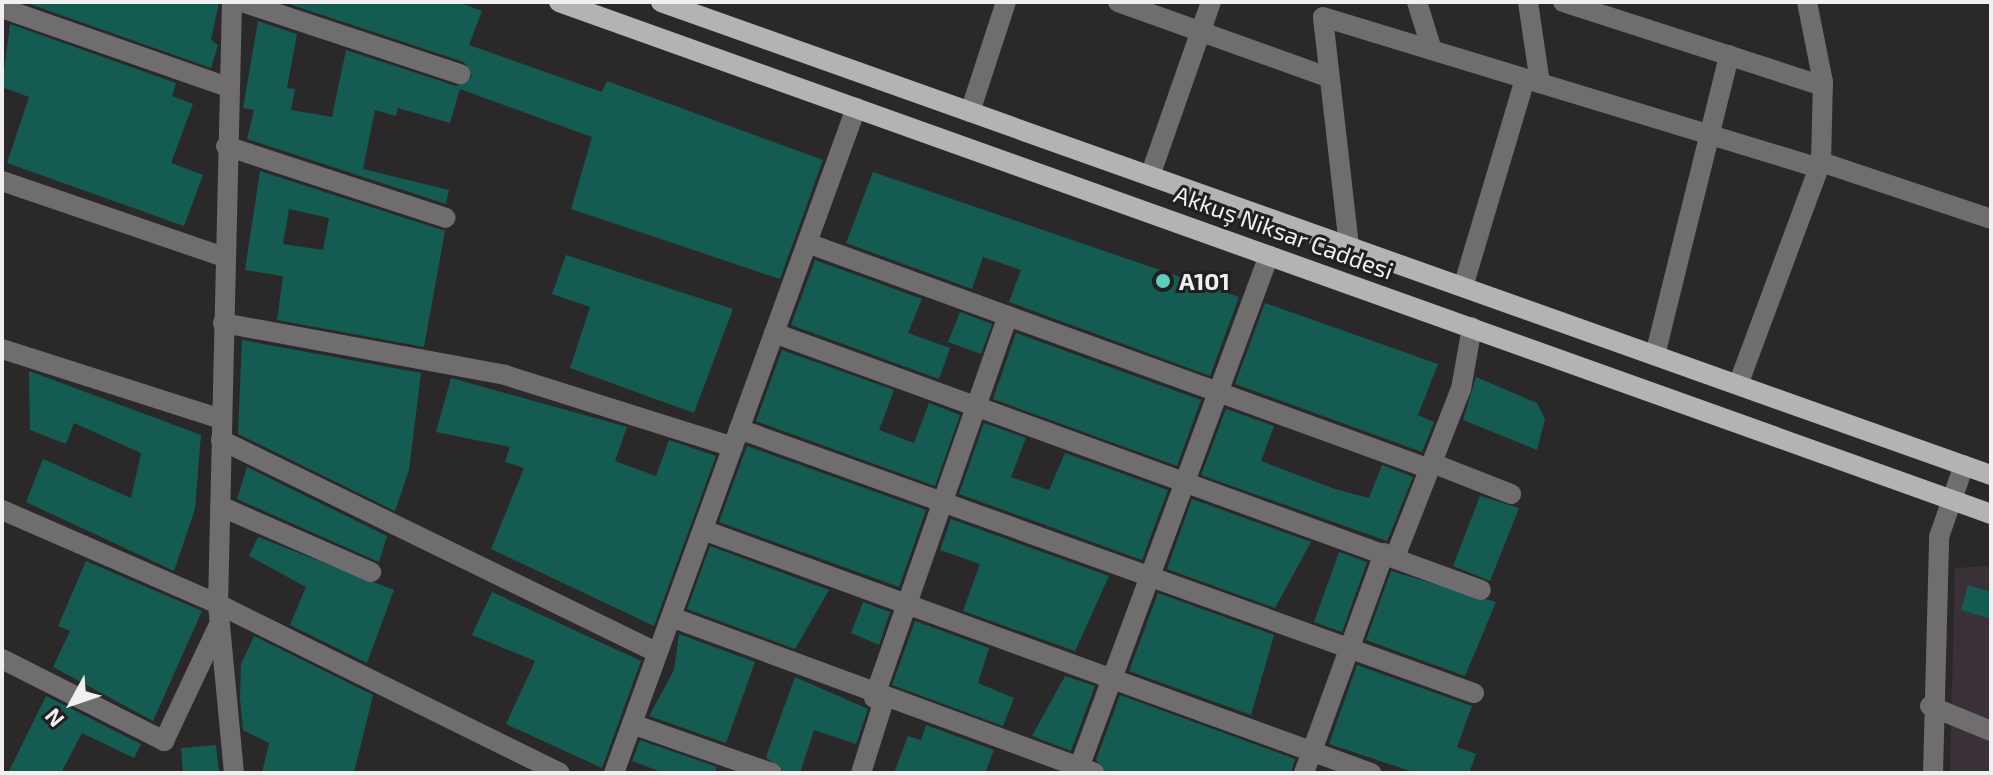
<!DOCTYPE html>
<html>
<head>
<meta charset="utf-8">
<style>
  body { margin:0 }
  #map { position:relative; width:1993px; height:775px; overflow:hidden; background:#2b282a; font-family:"Exo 2",sans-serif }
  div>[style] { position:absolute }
  .built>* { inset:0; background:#393137 }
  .building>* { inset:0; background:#145c52 }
  .minor>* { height:20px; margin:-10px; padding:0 10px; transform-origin:10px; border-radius:10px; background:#6f6d6e }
  .major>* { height:20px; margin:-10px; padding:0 10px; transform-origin:10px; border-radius:10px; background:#b5b2b4 }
  .dots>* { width:22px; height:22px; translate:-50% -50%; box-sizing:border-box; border:4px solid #211f21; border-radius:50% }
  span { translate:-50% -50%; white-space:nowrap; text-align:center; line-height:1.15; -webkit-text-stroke:6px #211f21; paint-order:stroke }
  .street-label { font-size:24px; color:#f1f0f1 }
  .poi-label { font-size:24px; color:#f1f0f1; font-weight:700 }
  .left { translate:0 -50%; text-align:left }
  .frame { position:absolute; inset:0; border:4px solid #f1f0f1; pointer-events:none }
  .north { position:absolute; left:32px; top:663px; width:80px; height:80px; -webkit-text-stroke:6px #211f21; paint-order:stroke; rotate:230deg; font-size:22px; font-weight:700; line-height:32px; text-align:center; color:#f1f0f1 }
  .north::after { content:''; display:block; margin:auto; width:28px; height:36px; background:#f1f0f1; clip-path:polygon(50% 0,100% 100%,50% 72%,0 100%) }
</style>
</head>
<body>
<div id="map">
  <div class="built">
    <div style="clip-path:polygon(1991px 566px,1991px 773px,1950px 773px,1955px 568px)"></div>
  </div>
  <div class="building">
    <div style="clip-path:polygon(24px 2px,219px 2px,211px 40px,218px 45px,211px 68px)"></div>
    <div style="clip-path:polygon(283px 2px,458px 2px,482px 11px,469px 45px,602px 92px,607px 81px,823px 160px,780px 279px,571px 209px,592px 137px,460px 89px,450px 123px,398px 108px,396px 116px,375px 110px,363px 169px,449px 190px,446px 204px,247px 139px,254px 110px,243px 108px,258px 21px,297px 34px,287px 88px,295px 89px,291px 110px,332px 117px,346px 50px,456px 86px,472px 77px,464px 62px)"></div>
    <div style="clip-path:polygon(10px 24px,176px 83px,172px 96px,193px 104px,171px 163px,203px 175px,184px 226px,7px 163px,29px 97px,2px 87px)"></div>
    <div style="clip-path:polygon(evenodd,260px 171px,445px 231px,424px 347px,277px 320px,283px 276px,245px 270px,260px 171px,289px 209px,329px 218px,323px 250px,283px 244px,289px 209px)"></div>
    <div style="clip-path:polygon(873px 172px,1239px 297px,1210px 376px,1009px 302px,1021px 270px,983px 257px,972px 289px,846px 243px)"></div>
    <div style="clip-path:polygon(566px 255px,733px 309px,694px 413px,570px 368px,590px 307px,552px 294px)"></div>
    <div style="clip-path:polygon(815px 260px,922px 299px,908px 333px,950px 348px,939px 379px,791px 325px)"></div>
    <div style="clip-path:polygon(1265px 303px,1438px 364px,1418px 415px,1434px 422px,1422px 452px,1235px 384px)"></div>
    <div style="clip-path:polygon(960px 312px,992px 324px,981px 354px,948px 342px)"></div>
    <div style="clip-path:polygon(1016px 333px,1201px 400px,1177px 466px,993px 399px)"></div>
    <div style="clip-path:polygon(242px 340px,421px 373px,409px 470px,395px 511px,238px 434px)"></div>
    <div style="clip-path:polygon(782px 350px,894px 390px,879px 430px,914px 443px,929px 403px,960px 415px,935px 486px,756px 421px)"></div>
    <div style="clip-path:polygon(29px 371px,201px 435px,195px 509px,174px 571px,26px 502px,43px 459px,131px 498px,141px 453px,74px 423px,66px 444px,30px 430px)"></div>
    <div style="clip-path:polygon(1476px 377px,1537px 403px,1545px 419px,1537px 450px,1463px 420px)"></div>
    <div style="clip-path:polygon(451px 378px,627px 427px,615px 461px,656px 476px,669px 440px,716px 456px,654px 626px,491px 549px,524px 468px,505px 462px,510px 447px,436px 432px)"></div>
    <div style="clip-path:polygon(1226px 409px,1274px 426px,1261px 461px,1335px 489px,1369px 498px,1382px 465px,1413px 477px,1387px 541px,1201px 475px)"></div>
    <div style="clip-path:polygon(984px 423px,1026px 438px,1011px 477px,1049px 490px,1065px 453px,1168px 490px,1142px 560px,959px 494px)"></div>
    <div style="clip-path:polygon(747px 446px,926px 510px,899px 587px,719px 522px)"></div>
    <div style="clip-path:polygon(247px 467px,387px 536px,379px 562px,237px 499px)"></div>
    <div style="clip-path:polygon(1480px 496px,1519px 508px,1490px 581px,1453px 566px)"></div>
    <div style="clip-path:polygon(1192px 499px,1311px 542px,1275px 608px,1167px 569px)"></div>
    <div style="clip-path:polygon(951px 519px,1109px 576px,1075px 651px,963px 611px,980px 564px,940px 550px)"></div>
    <div style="clip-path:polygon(258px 537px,394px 590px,367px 663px,290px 625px,306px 587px,249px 556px)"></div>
    <div style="clip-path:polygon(710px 546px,829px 590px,795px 649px,687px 609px)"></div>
    <div style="clip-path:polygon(1339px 552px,1367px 562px,1342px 632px,1314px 622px)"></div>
    <div style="clip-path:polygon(86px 561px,202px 611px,153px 721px,53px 667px,70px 631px,58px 626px)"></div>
    <div style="clip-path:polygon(1391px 571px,1496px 602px,1465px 676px,1366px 640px)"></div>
    <div style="clip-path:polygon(1968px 585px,1991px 592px,1991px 619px,1961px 610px)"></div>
    <div style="clip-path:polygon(492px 592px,641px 661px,602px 768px,506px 724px,535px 661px,472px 635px)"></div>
    <div style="clip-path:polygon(1158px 593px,1274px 635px,1251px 715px,1129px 671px)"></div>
    <div style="clip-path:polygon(863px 602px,890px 612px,879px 645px,851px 633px)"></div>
    <div style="clip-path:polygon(915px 621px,989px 648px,978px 683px,1014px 698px,1003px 726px,892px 685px)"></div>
    <div style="clip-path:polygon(679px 634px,755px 662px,726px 743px,649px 716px,674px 670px)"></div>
    <div style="clip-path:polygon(254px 636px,373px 695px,354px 773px,262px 773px,269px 743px,243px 730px,240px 698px,241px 664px)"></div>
    <div style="clip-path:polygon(1357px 665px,1472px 706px,1457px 747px,1476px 754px,1469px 773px,1416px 773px,1329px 744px)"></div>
    <div style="clip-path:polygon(1065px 676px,1095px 686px,1071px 751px,1032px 736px)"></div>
    <div style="clip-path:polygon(795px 677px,868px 709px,856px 744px,814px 730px,800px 773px,785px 773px,766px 757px)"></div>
    <div style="clip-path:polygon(1120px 695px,1295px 759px,1291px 773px,1107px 773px,1096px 760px)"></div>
    <div style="clip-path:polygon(46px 696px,141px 744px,134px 758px,82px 733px,61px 773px,8px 773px)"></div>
    <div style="clip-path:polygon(926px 725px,994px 750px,985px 773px,894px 773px,908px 736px,921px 740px)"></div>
    <div style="clip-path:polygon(640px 740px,717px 767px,714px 773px,664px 773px,632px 761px)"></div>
    <div style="clip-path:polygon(216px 745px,219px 773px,183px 773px,181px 748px)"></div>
  </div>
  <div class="minor">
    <div style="left:232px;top:2px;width:602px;rotate:91.33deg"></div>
    <div style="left:218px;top:604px;width:170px;rotate:84.6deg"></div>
    <div style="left:242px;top:2px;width:230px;rotate:18.3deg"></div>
    <div style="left:1118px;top:2px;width:222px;rotate:19.7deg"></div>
    <div style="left:1417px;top:2px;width:50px;rotate:72.6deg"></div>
    <div style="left:1528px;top:2px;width:82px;rotate:81.6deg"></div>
    <div style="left:1563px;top:2px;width:273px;rotate:17.9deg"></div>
    <div style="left:2px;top:8px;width:238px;rotate:19.3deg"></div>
    <div style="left:970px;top:112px;width:116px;rotate:-71.9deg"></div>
    <div style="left:226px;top:146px;width:231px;rotate:18.1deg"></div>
    <div style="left:1821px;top:162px;width:179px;rotate:18.5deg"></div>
    <div style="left:1150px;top:176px;width:184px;rotate:-70.7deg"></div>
    <div style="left:2px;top:181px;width:235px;rotate:18.9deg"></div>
    <div style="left:807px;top:243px;width:663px;rotate:19.94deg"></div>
    <div style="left:1349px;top:246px;width:230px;rotate:-96.5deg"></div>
    <div style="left:1323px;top:17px;width:518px;rotate:16.93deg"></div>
    <div style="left:1463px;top:287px;width:217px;rotate:-73.4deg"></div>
    <div style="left:223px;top:323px;width:287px;rotate:10.4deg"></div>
    <div style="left:505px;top:375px;width:239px;rotate:17.5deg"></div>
    <div style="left:774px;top:333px;width:752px;rotate:19.98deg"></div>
    <div style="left:2px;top:349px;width:230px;rotate:17.7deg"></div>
    <div style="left:1655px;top:355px;width:309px;rotate:-76.1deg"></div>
    <div style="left:1738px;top:385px;width:238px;rotate:-69.6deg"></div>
    <div style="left:1821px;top:162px;width:80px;rotate:-88.6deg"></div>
    <div style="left:1823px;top:82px;width:82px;rotate:-101.3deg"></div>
    <div style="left:739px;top:429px;width:781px;rotate:19.76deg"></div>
    <div style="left:221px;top:440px;width:485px;rotate:26deg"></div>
    <div style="left:1432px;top:463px;width:85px;rotate:21.4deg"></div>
    <div style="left:220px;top:506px;width:165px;rotate:23.6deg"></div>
    <div style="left:2px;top:510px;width:236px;rotate:23.5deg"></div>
    <div style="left:218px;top:604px;width:381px;rotate:26.3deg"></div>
    <div style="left:703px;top:530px;width:711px;rotate:19.99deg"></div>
    <div style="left:1395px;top:557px;width:180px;rotate:-68.6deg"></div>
    <div style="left:1461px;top:389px;width:63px;rotate:-79.9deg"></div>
    <div style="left:671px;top:617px;width:451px;rotate:20.2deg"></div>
    <div style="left:2px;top:659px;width:182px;rotate:26.8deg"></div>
    <div style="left:164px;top:741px;width:126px;rotate:-64.7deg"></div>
    <div style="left:874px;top:698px;width:405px;rotate:-70.7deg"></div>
    <div style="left:1930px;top:706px;width:66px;rotate:22.3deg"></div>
    <div style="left:632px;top:724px;width:148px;rotate:19.3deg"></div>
    <div style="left:614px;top:773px;width:708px;rotate:-70deg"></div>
    <div style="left:861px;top:773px;width:77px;rotate:-72.5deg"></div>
    <div style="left:1077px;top:773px;width:552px;rotate:-69.66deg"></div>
    <div style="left:1304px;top:773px;width:234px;rotate:-70deg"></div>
    <div style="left:1933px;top:773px;width:236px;rotate:-88.5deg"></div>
    <div style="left:1939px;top:537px;width:76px;rotate:-70.9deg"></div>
  </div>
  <div class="major">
    <div style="left:559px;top:2px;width:1521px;rotate:19.67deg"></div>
    <div style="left:661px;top:2px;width:1412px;rotate:19.58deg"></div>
  </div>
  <div class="dots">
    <div style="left:1163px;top:281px;background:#5bcebc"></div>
  </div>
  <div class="street-label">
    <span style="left:1284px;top:232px;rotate:20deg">Akkuş Niksar Caddesi</span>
  </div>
  <div class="poi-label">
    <span class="left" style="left:1179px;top:281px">A101</span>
  </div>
  <div class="frame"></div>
  <div class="north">N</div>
</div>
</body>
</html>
